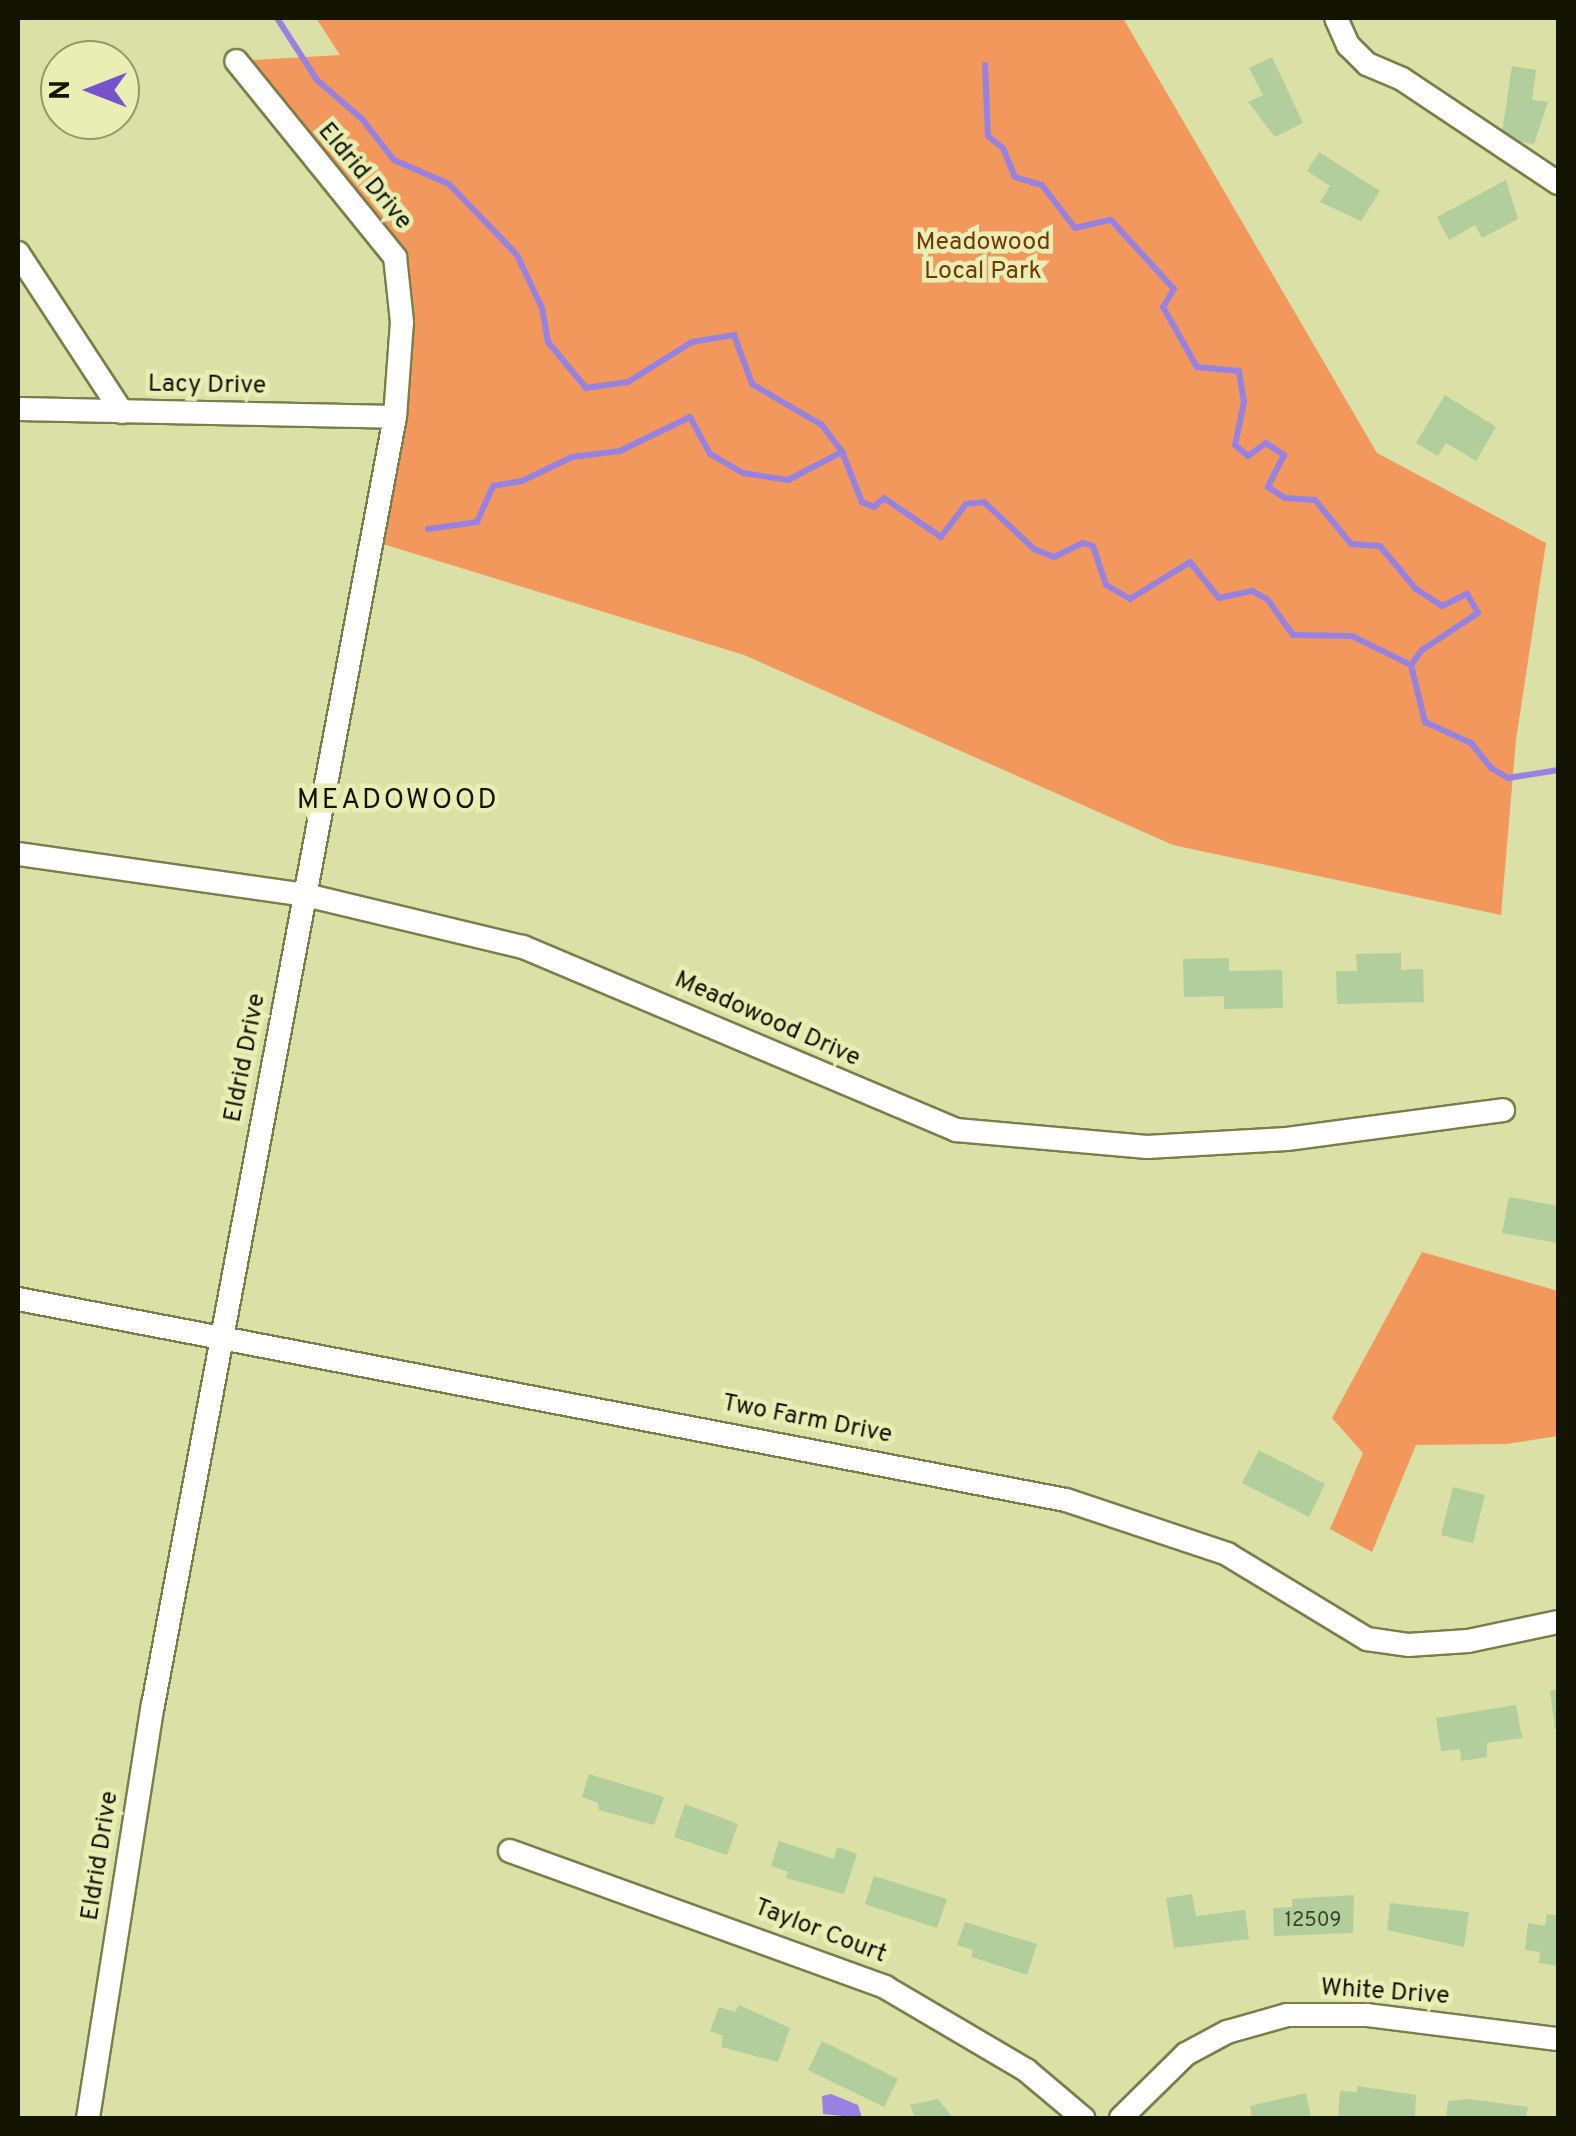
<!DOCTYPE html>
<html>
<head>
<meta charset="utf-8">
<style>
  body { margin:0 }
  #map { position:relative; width:1576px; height:2136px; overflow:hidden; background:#dbe0a7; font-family:Overpass,sans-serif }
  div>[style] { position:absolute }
  .green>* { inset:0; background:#f2985d }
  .water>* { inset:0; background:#9782e1 }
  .stream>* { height:6px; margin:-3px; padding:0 3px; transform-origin:3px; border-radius:3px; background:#9782e1 }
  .building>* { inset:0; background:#b1ce9c }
  .roads { filter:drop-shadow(2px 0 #7a7e49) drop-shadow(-2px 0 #7a7e49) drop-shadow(0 2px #7a7e49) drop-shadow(0 -2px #7a7e49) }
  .minor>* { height:22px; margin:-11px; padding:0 11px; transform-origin:11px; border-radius:11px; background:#fff }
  span { translate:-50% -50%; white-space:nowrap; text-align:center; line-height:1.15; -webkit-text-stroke:9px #e8eeb4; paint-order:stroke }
  .number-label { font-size:20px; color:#3a4228 }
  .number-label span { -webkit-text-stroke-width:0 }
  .street-label { font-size:25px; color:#131401 }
  .park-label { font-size:25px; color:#743806 }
  .neighbourhood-label { font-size:28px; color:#131401; letter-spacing:2.5px }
  .frame { position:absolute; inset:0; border:20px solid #131401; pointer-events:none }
  .north { position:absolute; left:40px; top:40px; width:100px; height:100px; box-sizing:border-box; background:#e8eeb4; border:2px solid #93976c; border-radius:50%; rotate:270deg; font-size:28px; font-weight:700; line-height:40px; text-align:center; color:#131401 }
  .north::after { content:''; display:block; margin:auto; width:35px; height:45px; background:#7653cd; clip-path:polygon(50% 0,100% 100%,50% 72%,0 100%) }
</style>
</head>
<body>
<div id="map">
  <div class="green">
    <div style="clip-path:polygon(316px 18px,1123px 18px,1377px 453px,1546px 543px,1516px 740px,1501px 915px,1173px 845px,744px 655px,373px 541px,395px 417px,395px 257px,236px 61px,340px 55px)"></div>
    <div style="clip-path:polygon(1422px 1252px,1558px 1291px,1558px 1436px,1506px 1444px,1416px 1445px,1372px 1552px,1330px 1529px,1363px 1453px,1332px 1418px)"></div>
  </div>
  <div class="water">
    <div style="clip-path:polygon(831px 2094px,858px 2105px,862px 2118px,823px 2114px,822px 2096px)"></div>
  </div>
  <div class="stream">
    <div style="left:277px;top:18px;width:74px;rotate:57.2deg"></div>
    <div style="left:317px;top:80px;width:60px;rotate:40.9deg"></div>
    <div style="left:362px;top:119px;width:52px;rotate:52deg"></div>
    <div style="left:394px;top:160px;width:60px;rotate:23.6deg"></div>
    <div style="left:449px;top:184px;width:98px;rotate:46.2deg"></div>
    <div style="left:517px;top:255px;width:59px;rotate:64.7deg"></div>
    <div style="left:542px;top:308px;width:35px;rotate:80deg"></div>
    <div style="left:548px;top:342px;width:60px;rotate:50.4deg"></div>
    <div style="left:586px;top:388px;width:42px;rotate:-8.1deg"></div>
    <div style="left:628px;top:382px;width:75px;rotate:-32deg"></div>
    <div style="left:692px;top:342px;width:43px;rotate:-9.5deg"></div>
    <div style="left:734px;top:335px;width:52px;rotate:69.8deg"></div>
    <div style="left:752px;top:384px;width:81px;rotate:30.4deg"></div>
    <div style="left:822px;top:425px;width:34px;rotate:53deg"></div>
    <div style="left:842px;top:452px;width:54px;rotate:68.2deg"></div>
    <div style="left:862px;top:502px;width:13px;rotate:23deg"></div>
    <div style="left:874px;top:507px;width:13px;rotate:-42deg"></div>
    <div style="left:884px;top:498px;width:69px;rotate:34.4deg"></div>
    <div style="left:941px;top:537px;width:41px;rotate:-52.9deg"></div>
    <div style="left:966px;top:504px;width:18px;rotate:-6deg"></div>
    <div style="left:984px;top:502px;width:69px;rotate:43.2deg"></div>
    <div style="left:1034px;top:549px;width:22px;rotate:22deg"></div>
    <div style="left:1054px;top:557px;width:32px;rotate:-26deg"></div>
    <div style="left:1083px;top:543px;width:10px;rotate:17deg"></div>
    <div style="left:1093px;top:546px;width:41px;rotate:71.6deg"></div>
    <div style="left:1106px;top:585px;width:28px;rotate:30deg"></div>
    <div style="left:1130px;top:599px;width:70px;rotate:-31.7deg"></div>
    <div style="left:1190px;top:562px;width:46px;rotate:51.1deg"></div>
    <div style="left:1219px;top:598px;width:34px;rotate:-12deg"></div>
    <div style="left:1252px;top:591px;width:18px;rotate:29deg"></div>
    <div style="left:1268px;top:600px;width:43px;rotate:54.5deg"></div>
    <div style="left:1293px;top:635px;width:59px;rotate:1deg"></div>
    <div style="left:1352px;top:636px;width:66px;rotate:26.2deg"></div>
    <div style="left:1411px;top:665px;width:59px;rotate:76.2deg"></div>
    <div style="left:1425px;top:722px;width:51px;rotate:24.5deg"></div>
    <div style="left:1471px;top:743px;width:32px;rotate:51deg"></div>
    <div style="left:1491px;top:768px;width:20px;rotate:30deg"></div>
    <div style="left:1508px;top:778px;width:51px;rotate:-9.1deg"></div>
    <div style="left:985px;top:65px;width:71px;rotate:87.6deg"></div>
    <div style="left:988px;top:136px;width:19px;rotate:39deg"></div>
    <div style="left:1003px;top:148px;width:31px;rotate:68deg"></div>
    <div style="left:1015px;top:177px;width:28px;rotate:17deg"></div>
    <div style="left:1042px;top:185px;width:54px;rotate:52.5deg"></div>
    <div style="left:1075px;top:228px;width:37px;rotate:-13deg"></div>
    <div style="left:1111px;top:220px;width:93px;rotate:47.6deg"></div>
    <div style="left:1174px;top:289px;width:21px;rotate:121deg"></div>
    <div style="left:1163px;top:307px;width:69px;rotate:60.5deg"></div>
    <div style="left:1197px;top:367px;width:42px;rotate:5.4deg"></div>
    <div style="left:1239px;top:371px;width:31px;rotate:81deg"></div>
    <div style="left:1244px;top:402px;width:44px;rotate:101.8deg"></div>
    <div style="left:1235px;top:445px;width:17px;rotate:40deg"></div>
    <div style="left:1248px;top:456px;width:22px;rotate:-36deg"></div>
    <div style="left:1266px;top:443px;width:22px;rotate:34deg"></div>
    <div style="left:1284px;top:455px;width:36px;rotate:117deg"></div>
    <div style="left:1268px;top:487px;width:20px;rotate:33deg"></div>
    <div style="left:1285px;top:498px;width:30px;rotate:4deg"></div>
    <div style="left:1315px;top:500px;width:57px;rotate:50.7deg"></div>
    <div style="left:1351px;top:544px;width:29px;rotate:4deg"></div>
    <div style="left:1380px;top:546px;width:56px;rotate:50.1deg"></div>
    <div style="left:1416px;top:589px;width:31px;rotate:33deg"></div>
    <div style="left:1442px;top:606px;width:28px;rotate:-26deg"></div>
    <div style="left:1467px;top:594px;width:22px;rotate:60deg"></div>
    <div style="left:1478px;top:613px;width:67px;rotate:146.5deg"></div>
    <div style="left:1422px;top:650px;width:19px;rotate:126deg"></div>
    <div style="left:428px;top:529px;width:49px;rotate:-8.1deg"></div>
    <div style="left:477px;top:522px;width:39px;rotate:-66deg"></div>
    <div style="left:493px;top:486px;width:29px;rotate:-10deg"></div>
    <div style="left:522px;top:481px;width:55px;rotate:-25.6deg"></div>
    <div style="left:572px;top:457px;width:48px;rotate:-7.1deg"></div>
    <div style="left:620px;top:451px;width:78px;rotate:-25.9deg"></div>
    <div style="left:690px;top:417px;width:42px;rotate:61.6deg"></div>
    <div style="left:710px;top:454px;width:38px;rotate:30deg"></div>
    <div style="left:743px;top:473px;width:46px;rotate:8.8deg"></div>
    <div style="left:788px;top:480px;width:61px;rotate:-27.4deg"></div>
  </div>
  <div class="building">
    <div style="clip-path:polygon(1272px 57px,1303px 123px,1275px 137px,1248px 102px,1263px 95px,1249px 68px)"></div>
    <div style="clip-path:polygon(1512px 66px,1536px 70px,1532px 100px,1548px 102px,1534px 144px,1501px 139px)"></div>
    <div style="clip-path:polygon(1319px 152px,1380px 191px,1361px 221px,1320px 202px,1330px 186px,1307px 171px)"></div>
    <div style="clip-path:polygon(1506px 180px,1518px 219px,1482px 238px,1475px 225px,1449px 240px,1437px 217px)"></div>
    <div style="clip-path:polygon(1445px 395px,1496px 427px,1476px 461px,1446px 443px,1438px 456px,1416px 443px)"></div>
    <div style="clip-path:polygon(1401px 953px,1401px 970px,1423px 969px,1424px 1002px,1337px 1004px,1336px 971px,1357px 971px,1356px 954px)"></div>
    <div style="clip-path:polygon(1229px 958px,1229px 971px,1282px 970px,1283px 1008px,1224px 1009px,1224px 996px,1184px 997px,1183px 959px)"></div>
    <div style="clip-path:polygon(1509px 1197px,1558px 1206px,1558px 1243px,1502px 1233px)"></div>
    <div style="clip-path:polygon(1259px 1450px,1325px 1484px,1309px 1517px,1242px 1483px)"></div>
    <div style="clip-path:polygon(1453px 1487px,1485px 1495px,1473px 1543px,1441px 1535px)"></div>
    <div style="clip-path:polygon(1558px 1689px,1558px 1729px,1555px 1729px,1550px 1691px)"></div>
    <div style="clip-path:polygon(1516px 1705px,1522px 1738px,1487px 1743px,1487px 1757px,1461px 1761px,1460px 1749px,1441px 1751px,1436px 1718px)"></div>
    <div style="clip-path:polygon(589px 1774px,664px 1797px,654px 1825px,599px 1810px,598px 1803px,582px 1797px)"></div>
    <div style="clip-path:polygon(685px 1804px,738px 1824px,727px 1855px,674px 1837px)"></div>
    <div style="clip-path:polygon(779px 1841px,834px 1859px,837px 1847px,857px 1854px,844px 1894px,786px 1878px,788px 1872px,771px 1866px)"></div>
    <div style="clip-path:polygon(874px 1876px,947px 1899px,937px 1928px,865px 1904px)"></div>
    <div style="clip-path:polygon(1192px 1894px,1196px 1916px,1245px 1910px,1249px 1939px,1174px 1948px,1166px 1898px)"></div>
    <div style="clip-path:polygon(1354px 1895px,1353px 1933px,1274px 1936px,1273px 1908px,1292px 1907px,1292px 1899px)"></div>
    <div style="clip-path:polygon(1390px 1903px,1469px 1912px,1464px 1947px,1387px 1930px)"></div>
    <div style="clip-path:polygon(1547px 1914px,1558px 1916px,1558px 1966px,1539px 1963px,1540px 1952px,1525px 1950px,1528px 1923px,1545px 1926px)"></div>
    <div style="clip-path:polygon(965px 1922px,1037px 1944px,1027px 1975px,971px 1957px,973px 1950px,957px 1945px)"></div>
    <div style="clip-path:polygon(739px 2005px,790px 2028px,778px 2062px,721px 2047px,723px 2036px,710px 2031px,719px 2007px,735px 2012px)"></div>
    <div style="clip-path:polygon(822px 2041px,898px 2079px,884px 2107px,808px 2070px)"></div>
    <div style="clip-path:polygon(1357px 2086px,1416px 2095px,1415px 2118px,1338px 2118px,1340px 2091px,1357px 2092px)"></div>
    <div style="clip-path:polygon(1306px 2093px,1311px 2118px,1252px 2118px,1250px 2106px)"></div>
    <div style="clip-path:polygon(938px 2099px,953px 2118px,915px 2118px,910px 2105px)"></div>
    <div style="clip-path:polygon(1469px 2099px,1528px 2107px,1526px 2118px,1446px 2118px,1448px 2101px)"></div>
  </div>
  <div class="roads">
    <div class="minor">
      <div style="left:1336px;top:18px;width:30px;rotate:66deg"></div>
      <div style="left:1348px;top:45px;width:27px;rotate:45deg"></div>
      <div style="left:1367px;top:64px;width:38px;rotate:23deg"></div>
      <div style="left:1402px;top:79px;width:187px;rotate:33.7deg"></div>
      <div style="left:18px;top:253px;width:190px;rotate:56.8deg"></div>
      <div style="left:18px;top:409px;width:377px;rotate:1.2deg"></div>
      <div style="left:18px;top:854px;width:291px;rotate:8.1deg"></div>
      <div style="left:306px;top:895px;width:223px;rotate:13.5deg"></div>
      <div style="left:523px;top:947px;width:470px;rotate:22.9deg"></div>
      <div style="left:956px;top:1130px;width:192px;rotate:5.1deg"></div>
      <div style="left:1147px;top:1147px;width:140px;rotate:-3.3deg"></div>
      <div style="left:1287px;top:1139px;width:218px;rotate:-7.6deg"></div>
      <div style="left:18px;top:1299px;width:1067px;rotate:10.86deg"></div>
      <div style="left:1066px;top:1500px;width:170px;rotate:18.5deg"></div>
      <div style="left:1227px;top:1554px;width:164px;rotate:31.3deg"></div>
      <div style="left:1367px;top:1639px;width:41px;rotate:8.3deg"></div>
      <div style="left:1408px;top:1645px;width:60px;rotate:-3.8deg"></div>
      <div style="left:1468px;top:1641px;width:92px;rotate:-11.9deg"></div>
      <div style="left:510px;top:1851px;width:399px;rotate:19.9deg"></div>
      <div style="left:885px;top:1987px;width:164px;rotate:30.5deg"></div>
      <div style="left:1026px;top:2070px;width:75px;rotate:40.1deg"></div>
      <div style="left:88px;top:2118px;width:418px;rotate:-81.1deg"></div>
      <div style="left:153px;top:1705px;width:1311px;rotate:-79.36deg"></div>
      <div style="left:395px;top:417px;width:95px;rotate:-85.8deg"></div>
      <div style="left:402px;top:322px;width:65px;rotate:-96.1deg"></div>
      <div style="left:395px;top:257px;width:252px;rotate:-129deg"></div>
      <div style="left:1121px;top:2118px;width:91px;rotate:-44.6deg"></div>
      <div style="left:1186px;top:2054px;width:47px;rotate:-28.2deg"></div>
      <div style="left:1227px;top:2032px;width:62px;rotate:-15.8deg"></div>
      <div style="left:1287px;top:2015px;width:80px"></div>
      <div style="left:1367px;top:2015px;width:193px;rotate:7.2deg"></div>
    </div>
  </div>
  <div class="number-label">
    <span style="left:1313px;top:1921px">12509</span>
  </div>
  <div class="street-label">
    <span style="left:364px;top:177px;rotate:50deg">Eldrid Drive</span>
    <span style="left:207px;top:386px;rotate:1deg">Lacy Drive</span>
    <span style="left:767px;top:1020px;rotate:24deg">Meadowood Drive</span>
    <span style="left:246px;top:1058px;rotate:-79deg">Eldrid Drive</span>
    <span style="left:807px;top:1420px;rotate:11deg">Two Farm Drive</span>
    <span style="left:101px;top:1856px;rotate:-81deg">Eldrid Drive</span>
    <span style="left:820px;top:1932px;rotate:21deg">Taylor Court</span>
    <span style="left:1385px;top:1993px;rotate:4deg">White Drive</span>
  </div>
  <div class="park-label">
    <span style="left:983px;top:258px">Meadowood<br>Local Park</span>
  </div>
  <div class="neighbourhood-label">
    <span style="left:398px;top:801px">MEADOWOOD</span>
  </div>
  <div class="frame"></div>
  <div class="north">N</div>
</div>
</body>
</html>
